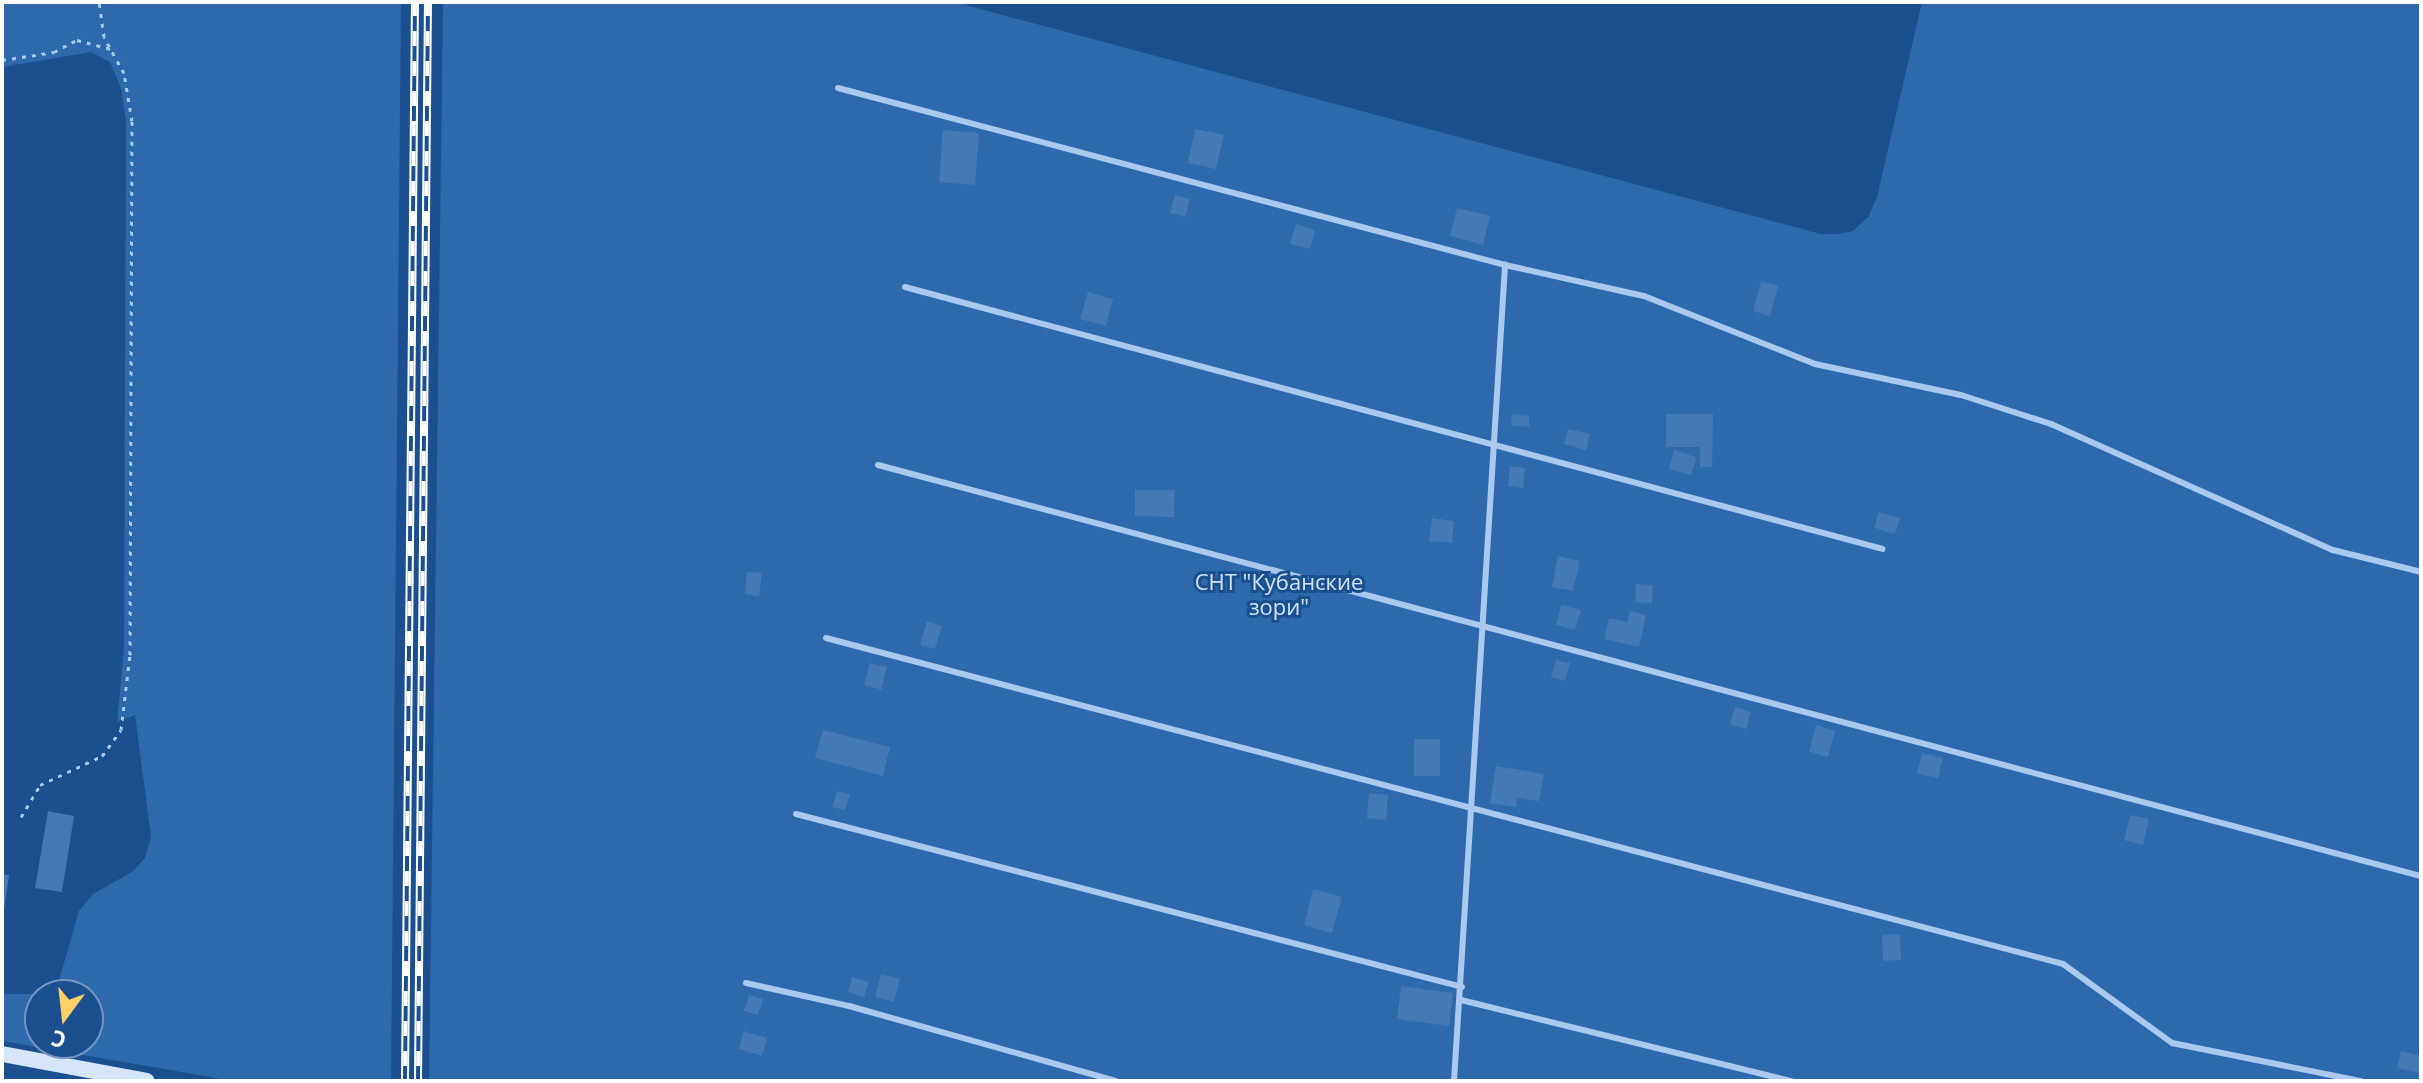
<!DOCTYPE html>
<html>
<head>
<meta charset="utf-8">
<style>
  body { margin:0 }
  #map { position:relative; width:2423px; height:1083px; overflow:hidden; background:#1b4f8f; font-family:"Open Sans",sans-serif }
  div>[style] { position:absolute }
  .green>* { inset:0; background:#2e69ad }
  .building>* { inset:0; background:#4478b7 }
  .path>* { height:3px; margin-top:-1.5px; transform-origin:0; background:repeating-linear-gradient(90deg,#a9c9ee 0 4px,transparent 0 10px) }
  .service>* { height:6px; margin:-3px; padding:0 3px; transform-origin:3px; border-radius:3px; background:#a9c9ee }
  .secondary>* { height:16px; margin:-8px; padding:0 8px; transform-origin:8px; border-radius:8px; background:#d6e6fa }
  .rail>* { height:8px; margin-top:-4px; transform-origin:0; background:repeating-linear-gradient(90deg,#1b4f8f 0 15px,#fff 0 30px); box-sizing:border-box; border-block:2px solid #fff }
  span { translate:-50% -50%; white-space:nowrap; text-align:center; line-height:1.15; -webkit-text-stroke:6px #1b4f8f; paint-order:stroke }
  .park-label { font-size:22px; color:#cfe3fa }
  .frame { position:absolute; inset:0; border:4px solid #fff; pointer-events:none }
  .north { position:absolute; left:24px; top:979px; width:80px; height:80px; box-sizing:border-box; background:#1b4f8f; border:2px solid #7695bc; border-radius:50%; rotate:195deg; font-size:22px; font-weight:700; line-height:32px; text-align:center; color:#fff }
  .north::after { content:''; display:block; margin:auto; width:28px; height:36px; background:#ffd166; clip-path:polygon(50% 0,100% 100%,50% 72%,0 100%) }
</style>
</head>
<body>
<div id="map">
  <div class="green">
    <div style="clip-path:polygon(evenodd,2px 2px,401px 2px,391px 1081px,234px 1081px,2px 1041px,2px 994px,46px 994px,58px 984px,79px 911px,93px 894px,132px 872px,145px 858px,151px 837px,135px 715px,117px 722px,124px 649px,126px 120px,121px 88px,110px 62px,91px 52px,2px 67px,2px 2px,40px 995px,88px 995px,88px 1043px,40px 1043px,40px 995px)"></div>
    <div style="clip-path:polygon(443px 2px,954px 2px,1821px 234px,1838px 234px,1853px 231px,1868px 217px,1877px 197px,1922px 2px,2421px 2px,2421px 1081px,429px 1081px)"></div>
  </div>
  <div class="building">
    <div style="clip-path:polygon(1195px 129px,1224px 135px,1216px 169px,1188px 163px)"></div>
    <div style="clip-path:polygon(943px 130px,979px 133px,975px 185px,939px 182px)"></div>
    <div style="clip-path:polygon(1175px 195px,1190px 199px,1185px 217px,1170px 213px)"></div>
    <div style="clip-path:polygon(1457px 208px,1490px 216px,1483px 245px,1450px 236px)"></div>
    <div style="clip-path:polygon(1296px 224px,1315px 230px,1310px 249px,1290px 244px)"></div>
    <div style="clip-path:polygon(1761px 281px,1778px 286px,1770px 316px,1753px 311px)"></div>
    <div style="clip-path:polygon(1088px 292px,1113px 299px,1106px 326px,1080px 319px)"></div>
    <div style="clip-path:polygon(1512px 414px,1529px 416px,1529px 427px,1511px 425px)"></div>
    <div style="clip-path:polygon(1666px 414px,1713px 414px,1712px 467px,1700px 467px,1700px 447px,1666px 447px)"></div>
    <div style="clip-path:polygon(1568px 429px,1590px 434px,1586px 450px,1564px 444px)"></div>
    <div style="clip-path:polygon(1674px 450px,1697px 457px,1691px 475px,1669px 469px)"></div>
    <div style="clip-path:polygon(1510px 466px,1525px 468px,1523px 488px,1508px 486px)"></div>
    <div style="clip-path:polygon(1135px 490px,1175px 490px,1174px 517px,1135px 516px)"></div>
    <div style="clip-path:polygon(1879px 512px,1900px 518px,1895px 534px,1874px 528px)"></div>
    <div style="clip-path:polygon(1432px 518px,1454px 521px,1452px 543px,1429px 541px)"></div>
    <div style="clip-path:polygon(1558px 556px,1580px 561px,1573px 591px,1552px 587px)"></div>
    <div style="clip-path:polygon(747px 572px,762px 573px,759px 596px,745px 594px)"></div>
    <div style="clip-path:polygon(1636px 584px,1653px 585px,1652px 603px,1635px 602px)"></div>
    <div style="clip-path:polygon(1561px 605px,1581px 610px,1575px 630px,1556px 625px)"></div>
    <div style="clip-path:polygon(1630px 611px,1646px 615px,1639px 647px,1604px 639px,1609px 618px,1627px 622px)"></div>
    <div style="clip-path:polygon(927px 621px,942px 626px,935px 649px,920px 645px)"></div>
    <div style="clip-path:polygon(1556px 660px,1570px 663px,1565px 681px,1551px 677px)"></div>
    <div style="clip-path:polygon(870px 663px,887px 667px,881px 690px,864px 685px)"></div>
    <div style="clip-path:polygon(1735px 707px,1751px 712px,1746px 729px,1730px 725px)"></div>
    <div style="clip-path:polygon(1816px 725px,1835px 731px,1828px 757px,1809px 752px)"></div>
    <div style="clip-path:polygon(823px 730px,890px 747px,883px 776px,815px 758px)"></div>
    <div style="clip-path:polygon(1414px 739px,1440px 739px,1440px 776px,1414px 776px)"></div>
    <div style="clip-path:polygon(1922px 753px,1943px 758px,1938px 778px,1917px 774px)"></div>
    <div style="clip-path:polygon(1496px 766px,1544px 774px,1539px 801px,1517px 798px,1516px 807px,1490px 803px)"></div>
    <div style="clip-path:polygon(837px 791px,850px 794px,845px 810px,832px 807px)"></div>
    <div style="clip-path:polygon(1369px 793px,1388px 795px,1386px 820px,1367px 818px)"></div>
    <div style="clip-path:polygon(48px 811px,74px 816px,62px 892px,35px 888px)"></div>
    <div style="clip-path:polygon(2130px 815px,2149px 819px,2143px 845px,2124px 840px)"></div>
    <div style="clip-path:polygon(2px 874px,9px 875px,4px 911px,2px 911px)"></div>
    <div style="clip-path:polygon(1313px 889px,1342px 897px,1332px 933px,1304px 925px)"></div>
    <div style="clip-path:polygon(1900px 934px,1901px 960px,1883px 961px,1882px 935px)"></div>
    <div style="clip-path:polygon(881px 974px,900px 979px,894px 1002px,875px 997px)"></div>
    <div style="clip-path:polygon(852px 977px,869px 982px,864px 997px,848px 992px)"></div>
    <div style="clip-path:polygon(1401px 986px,1453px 993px,1449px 1026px,1397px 1019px)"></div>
    <div style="clip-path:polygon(749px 995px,763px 999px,758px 1015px,744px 1011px)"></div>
    <div style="clip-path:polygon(744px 1031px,767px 1038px,762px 1056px,739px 1049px)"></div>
    <div style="clip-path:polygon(2401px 1051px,2421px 1056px,2420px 1073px,2397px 1068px)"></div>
  </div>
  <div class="path">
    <div style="left:2px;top:60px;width:53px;rotate:-8.7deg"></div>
    <div style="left:54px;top:52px;width:26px;rotate:-28deg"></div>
    <div style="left:77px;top:40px;width:35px;rotate:15deg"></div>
    <div style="left:21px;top:817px;width:37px;rotate:-59deg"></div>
    <div style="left:40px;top:785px;width:68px;rotate:-25.1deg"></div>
    <div style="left:102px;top:756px;width:32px;rotate:-54deg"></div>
    <div style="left:121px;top:730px;width:76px;rotate:-83.2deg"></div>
    <div style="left:130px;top:655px;width:534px;rotate:-89.79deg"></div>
    <div style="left:132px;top:121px;width:49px;rotate:-99.5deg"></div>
    <div style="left:124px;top:73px;width:41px;rotate:-119.1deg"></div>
    <div style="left:104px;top:37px;width:35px;rotate:-98deg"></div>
  </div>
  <div class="service">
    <div style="left:838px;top:88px;width:690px;rotate:14.86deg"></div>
    <div style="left:1505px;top:265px;width:142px;rotate:12.6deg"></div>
    <div style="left:1644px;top:296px;width:184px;rotate:21.7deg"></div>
    <div style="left:1815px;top:364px;width:149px;rotate:12deg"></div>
    <div style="left:1961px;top:395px;width:95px;rotate:17.9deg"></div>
    <div style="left:2051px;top:424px;width:309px;rotate:24.1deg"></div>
    <div style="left:2333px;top:550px;width:91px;rotate:14deg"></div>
    <div style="left:905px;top:287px;width:1012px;rotate:15deg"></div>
    <div style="left:878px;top:465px;width:1597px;rotate:14.92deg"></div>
    <div style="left:826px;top:638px;width:1279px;rotate:14.76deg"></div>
    <div style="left:2063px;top:964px;width:135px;rotate:35.9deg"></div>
    <div style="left:2172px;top:1043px;width:193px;rotate:11.4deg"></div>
    <div style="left:796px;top:814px;width:688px;rotate:14.56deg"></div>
    <div style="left:746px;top:983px;width:106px;rotate:12.6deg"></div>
    <div style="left:849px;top:1006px;width:277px;rotate:15.7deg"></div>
    <div style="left:1461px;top:1000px;width:341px;rotate:13.8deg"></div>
    <div style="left:1454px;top:1081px;width:818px;rotate:-86.42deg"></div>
  </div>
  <div class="secondary">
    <div style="left:2px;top:1054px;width:147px;rotate:10.5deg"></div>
  </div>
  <div class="rail">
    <div style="left:405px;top:1081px;width:1079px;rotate:-89.47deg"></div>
    <div style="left:418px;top:1081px;width:1079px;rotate:-89.47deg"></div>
  </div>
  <div class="park-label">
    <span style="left:1279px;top:594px">СНТ "Кубанские<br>зори"</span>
  </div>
  <div class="frame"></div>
  <div class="north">С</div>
</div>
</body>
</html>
